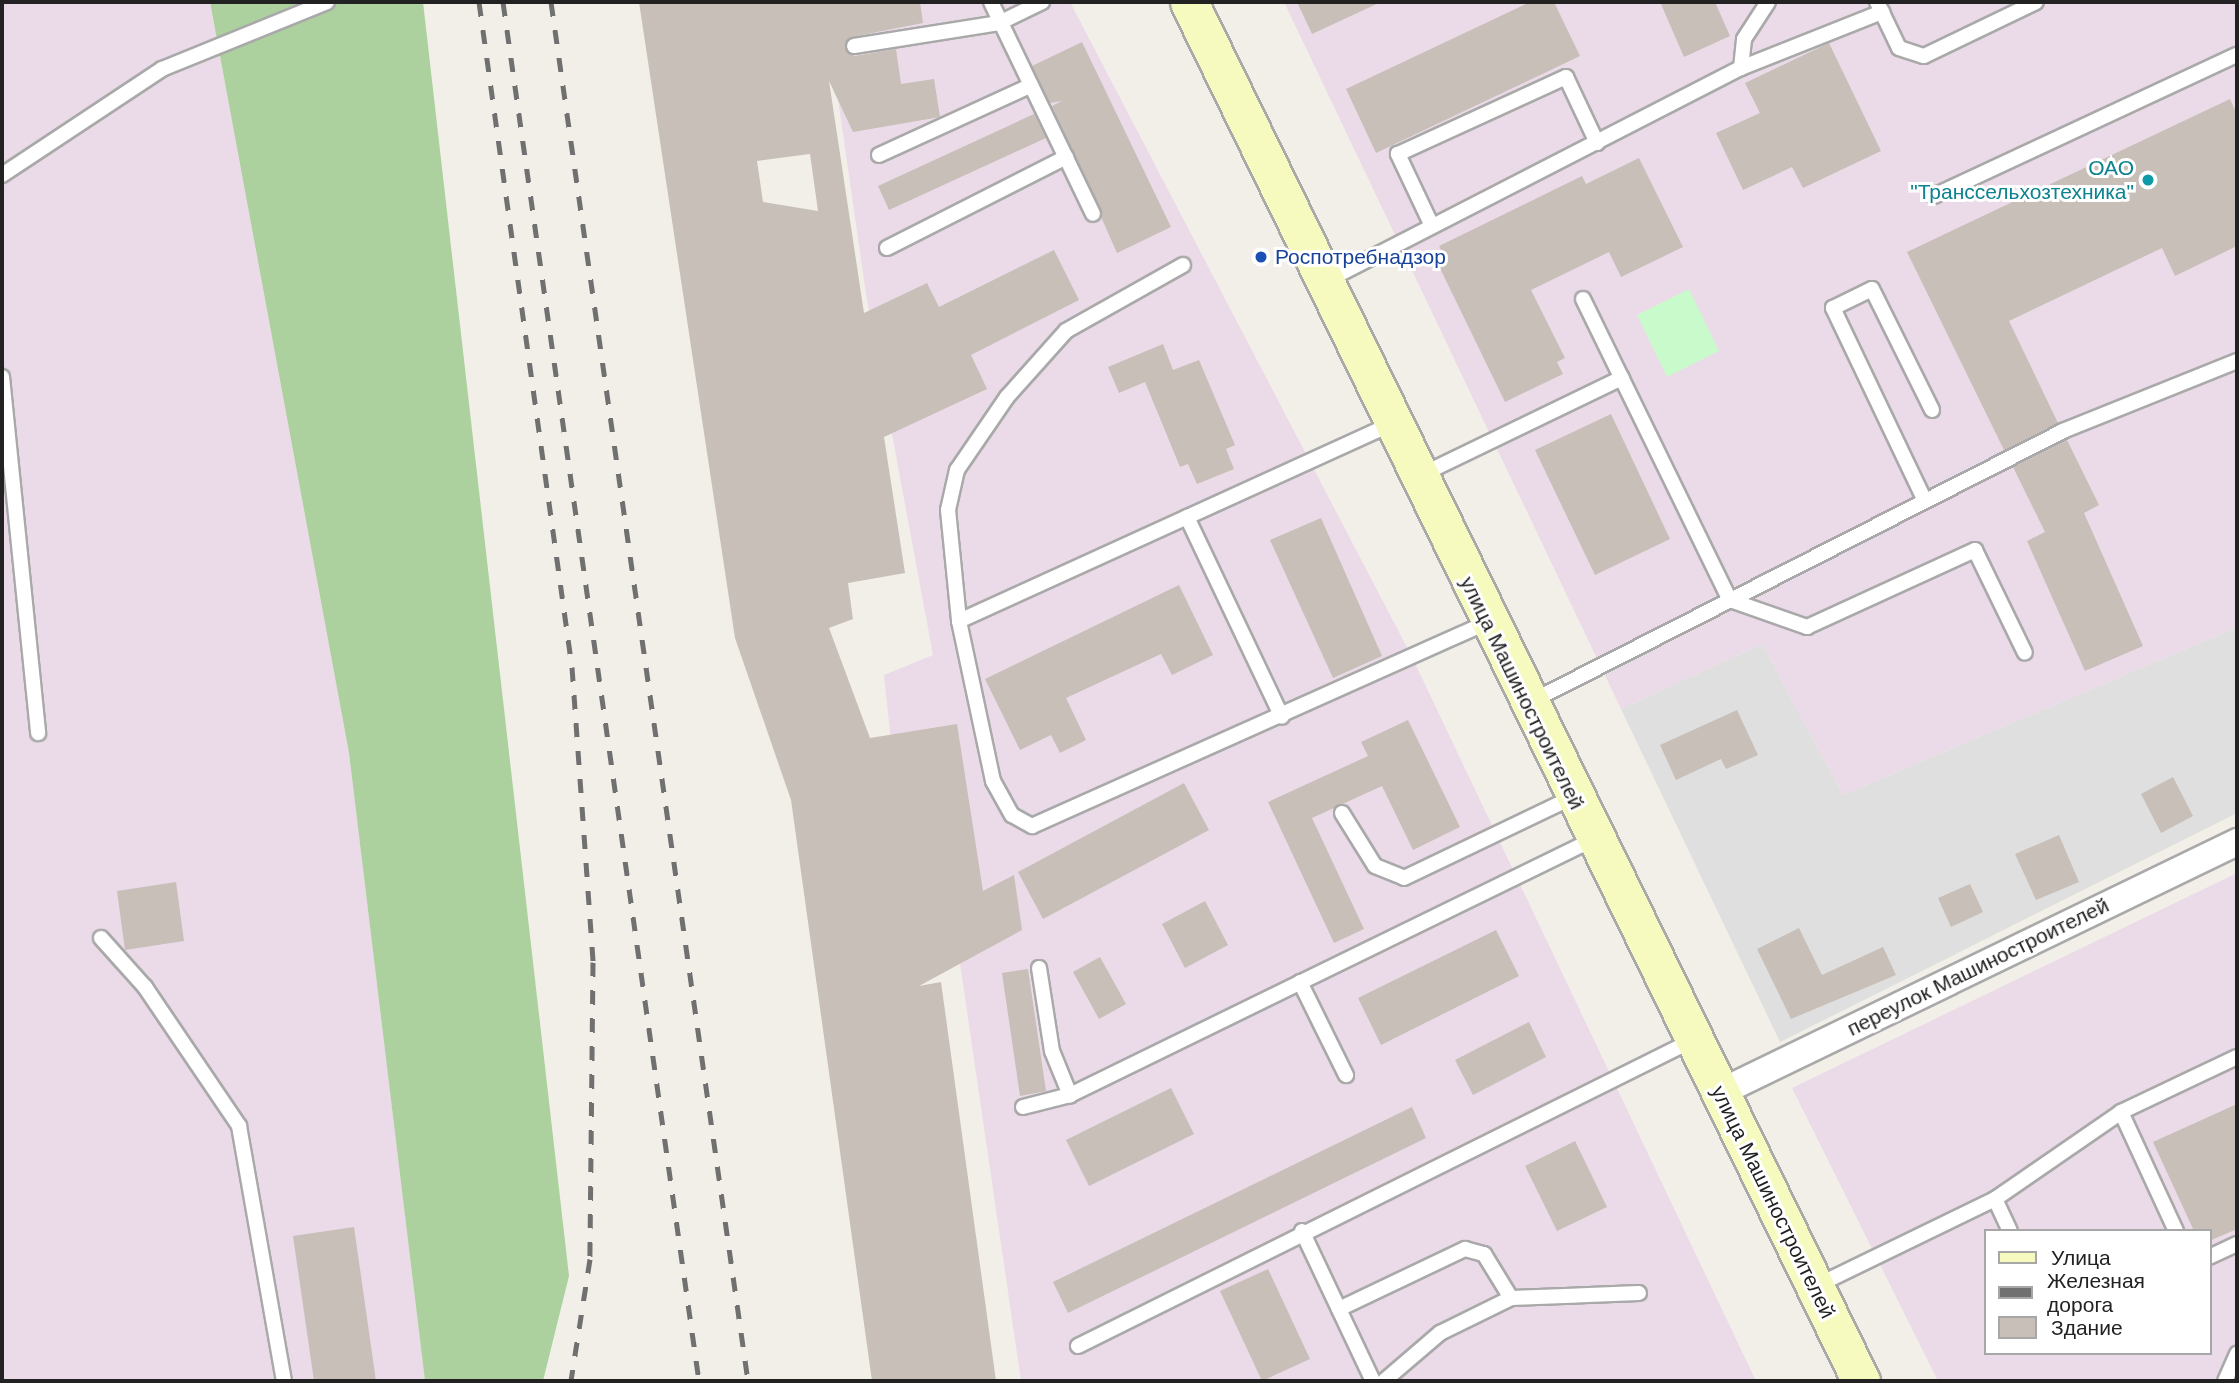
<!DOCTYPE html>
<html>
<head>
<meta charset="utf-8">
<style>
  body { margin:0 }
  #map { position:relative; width:2239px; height:1383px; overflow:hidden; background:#f2efe9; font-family:Helvetica,sans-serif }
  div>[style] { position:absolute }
  .residential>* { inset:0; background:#e0dfdf }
  .industrial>* { inset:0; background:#ebdbe8 }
  .forest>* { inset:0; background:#add19e }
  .park>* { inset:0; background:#c8facc }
  .building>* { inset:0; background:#c7bfb8 }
  .roads { filter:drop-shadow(2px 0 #a9a9a9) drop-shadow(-2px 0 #a9a9a9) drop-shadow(0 2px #a9a9a9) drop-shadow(0 -2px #a9a9a9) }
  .service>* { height:14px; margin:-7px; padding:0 7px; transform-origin:7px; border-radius:7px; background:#fff }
  .minor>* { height:26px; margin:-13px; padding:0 13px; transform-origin:13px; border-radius:13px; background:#fff }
  .secondary>* { height:37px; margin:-18.5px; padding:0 18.5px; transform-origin:18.5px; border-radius:18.5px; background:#f7fabf }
  .rail>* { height:5px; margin-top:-2.5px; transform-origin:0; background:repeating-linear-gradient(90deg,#707070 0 14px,transparent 0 28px) }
  .dots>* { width:19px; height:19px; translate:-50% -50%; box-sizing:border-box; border:4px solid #fff; border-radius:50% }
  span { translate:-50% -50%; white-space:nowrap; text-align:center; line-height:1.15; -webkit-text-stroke:6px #fff; paint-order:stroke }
  .culture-label { font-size:21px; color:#0d838f }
  .right { translate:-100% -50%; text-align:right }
  .transit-label { font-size:21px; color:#164399 }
  .left { translate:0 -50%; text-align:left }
  .street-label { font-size:21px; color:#222 }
  .frame { position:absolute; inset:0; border:4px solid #222; pointer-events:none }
  .legend { position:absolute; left:1984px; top:1229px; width:228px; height:126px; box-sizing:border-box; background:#fff; border:2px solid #a7a7a7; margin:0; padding:9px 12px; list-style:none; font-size:21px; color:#222 }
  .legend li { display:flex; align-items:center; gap:14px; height:35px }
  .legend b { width:35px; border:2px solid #a7a7a7 }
</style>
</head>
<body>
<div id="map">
  <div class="residential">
    <div style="clip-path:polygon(2237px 627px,2237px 813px,1780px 1042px,1621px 709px,1762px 644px,1843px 795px)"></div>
  </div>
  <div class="industrial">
    <div style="clip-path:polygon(2px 2px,210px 2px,349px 753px,425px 1381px,2px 1381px)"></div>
    <div style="clip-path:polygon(824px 2px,1070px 2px,1412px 657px,1756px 1381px,1021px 1381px,956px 936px,905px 872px,884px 675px,933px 655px,866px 294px)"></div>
    <div style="clip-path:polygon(1284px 2px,2237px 2px,2237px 627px,1843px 795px,1762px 644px,1621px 709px)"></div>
    <div style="clip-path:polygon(evenodd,2237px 873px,2237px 1381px,1938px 1381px,1792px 1088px,2237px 873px,1985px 1231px,2209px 1231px,2209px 1353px,1985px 1353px,1985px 1231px)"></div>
  </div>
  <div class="forest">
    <div style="clip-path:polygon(210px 2px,423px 2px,569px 1276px,543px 1381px,425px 1381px,349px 753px)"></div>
  </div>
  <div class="park">
    <div style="clip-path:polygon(1689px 289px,1719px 351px,1667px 377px,1637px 315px)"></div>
  </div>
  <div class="building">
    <div style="clip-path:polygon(evenodd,639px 2px,920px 2px,923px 23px,852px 37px,845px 48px,855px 56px,896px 49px,901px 84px,934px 79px,940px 117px,853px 132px,829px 81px,864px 313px,927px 283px,939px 307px,1054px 250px,1079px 300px,971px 355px,987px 389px,884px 437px,905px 573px,848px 583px,853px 619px,829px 628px,870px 738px,957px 724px,983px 891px,1014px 875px,1022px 930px,919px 986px,941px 982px,996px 1381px,872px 1381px,791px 800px,735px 638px,639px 2px,810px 154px,818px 211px,763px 202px,757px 161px,810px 154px)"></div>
    <div style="clip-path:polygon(1297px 2px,1381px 2px,1312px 34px)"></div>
    <div style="clip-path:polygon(1530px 2px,1554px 2px,1580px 56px,1376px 153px,1346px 89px)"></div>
    <div style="clip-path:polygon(1660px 2px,1715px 2px,1730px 36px,1684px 57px)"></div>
    <div style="clip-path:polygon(1082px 42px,1171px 227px,1117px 253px,1052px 106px,1062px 101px,1050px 103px,1032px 66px)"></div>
    <div style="clip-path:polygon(1829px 43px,1881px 151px,1803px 188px,1792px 167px,1743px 190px,1716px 133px,1760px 113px,1745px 83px)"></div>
    <div style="clip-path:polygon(2230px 99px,2237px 114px,2237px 246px,2175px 276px,2162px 248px,2009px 321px,2058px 423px,2004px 450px,1907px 252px)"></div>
    <div style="clip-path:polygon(1034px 114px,1046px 138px,889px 210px,878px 186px)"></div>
    <div style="clip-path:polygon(1639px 158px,1683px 247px,1621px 277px,1609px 252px,1531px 290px,1565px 358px,1557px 362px,1563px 374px,1505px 402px,1435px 258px,1443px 254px,1439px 246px,1582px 176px,1586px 184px)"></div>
    <div style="clip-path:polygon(1163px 344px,1173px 370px,1199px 360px,1235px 445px,1226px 449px,1234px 469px,1197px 484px,1188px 464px,1180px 467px,1145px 382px,1119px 393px,1108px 367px)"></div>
    <div style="clip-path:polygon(1611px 414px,1670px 539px,1595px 575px,1535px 450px)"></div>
    <div style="clip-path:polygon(2067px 440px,2099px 505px,2084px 513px,2143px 646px,2085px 671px,2027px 541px,2045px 532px,2013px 467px)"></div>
    <div style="clip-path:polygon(1321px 518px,1382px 656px,1333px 678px,1270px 540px)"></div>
    <div style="clip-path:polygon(1179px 585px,1213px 655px,1172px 675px,1161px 654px,1066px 698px,1086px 740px,1060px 753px,1051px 735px,1020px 750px,985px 679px)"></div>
    <div style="clip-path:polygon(1737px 710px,1758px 755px,1726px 769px,1721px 759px,1676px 780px,1660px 745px)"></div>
    <div style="clip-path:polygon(1408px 720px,1460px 827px,1413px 850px,1382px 786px,1312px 818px,1364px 929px,1334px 943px,1268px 802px,1368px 756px,1361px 742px)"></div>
    <div style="clip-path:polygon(2173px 777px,2193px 816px,2161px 833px,2141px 794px)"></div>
    <div style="clip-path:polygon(1184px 783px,1209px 830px,1043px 919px,1018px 872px)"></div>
    <div style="clip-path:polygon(2059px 835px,2079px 882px,2036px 900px,2015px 854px)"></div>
    <div style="clip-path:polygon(176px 882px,184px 941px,125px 950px,117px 891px)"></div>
    <div style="clip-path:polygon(1970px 884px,1983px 912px,1951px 927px,1938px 898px)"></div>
    <div style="clip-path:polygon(1205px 901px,1228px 945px,1185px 968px,1162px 924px)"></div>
    <div style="clip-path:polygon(1799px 928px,1822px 975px,1883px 947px,1896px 975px,1791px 1019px,1757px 949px)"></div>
    <div style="clip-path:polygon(1496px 930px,1519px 976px,1381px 1045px,1358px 998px)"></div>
    <div style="clip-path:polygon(1100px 957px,1126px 1004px,1099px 1019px,1073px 972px)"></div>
    <div style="clip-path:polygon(1028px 969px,1046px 1091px,1020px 1096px,1002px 973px)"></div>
    <div style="clip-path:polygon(1529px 1022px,1546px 1057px,1473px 1095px,1455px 1060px)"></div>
    <div style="clip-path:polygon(1171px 1088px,1194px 1134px,1089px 1186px,1066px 1140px)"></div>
    <div style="clip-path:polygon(2237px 1104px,2237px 1229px,2209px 1241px,2209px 1231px,2194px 1231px,2153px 1142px)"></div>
    <div style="clip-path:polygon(1412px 1107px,1426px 1138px,1068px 1313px,1053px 1282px)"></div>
    <div style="clip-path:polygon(1575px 1141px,1607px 1207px,1557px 1231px,1525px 1166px)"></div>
    <div style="clip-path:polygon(354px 1227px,376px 1381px,314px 1381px,293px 1236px)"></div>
    <div style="clip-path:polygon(1268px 1269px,1310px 1359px,1262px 1381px,1220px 1291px)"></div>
  </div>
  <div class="roads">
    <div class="service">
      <div style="left:991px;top:2px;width:235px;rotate:64.3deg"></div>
      <div style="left:1877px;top:2px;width:51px;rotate:64.4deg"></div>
      <div style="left:1899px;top:48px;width:26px;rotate:18deg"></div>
      <div style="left:1924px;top:56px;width:124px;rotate:-25.7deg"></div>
      <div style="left:854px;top:46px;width:147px;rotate:-9deg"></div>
      <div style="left:999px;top:23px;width:48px;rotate:-26deg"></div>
      <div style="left:1741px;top:68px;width:29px;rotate:-84deg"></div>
      <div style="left:1744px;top:39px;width:44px;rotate:-57deg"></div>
      <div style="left:879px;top:155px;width:166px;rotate:-24.6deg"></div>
      <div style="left:2px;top:175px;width:192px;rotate:-33.5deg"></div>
      <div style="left:162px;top:69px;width:178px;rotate:-22.1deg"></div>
      <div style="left:1934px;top:196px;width:334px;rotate:-25deg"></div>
      <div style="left:1432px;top:226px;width:80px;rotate:-115.3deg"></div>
      <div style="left:1398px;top:154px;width:185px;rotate:-24.6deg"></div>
      <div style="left:1566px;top:77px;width:73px;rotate:64.8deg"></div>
      <div style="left:887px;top:248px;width:201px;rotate:-26.9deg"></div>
      <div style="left:1183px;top:265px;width:134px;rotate:150.6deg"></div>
      <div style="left:1066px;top:331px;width:89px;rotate:131.8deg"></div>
      <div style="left:1007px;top:397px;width:88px;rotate:124.4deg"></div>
      <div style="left:957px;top:470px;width:41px;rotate:102.7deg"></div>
      <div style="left:948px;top:510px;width:112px;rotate:84.3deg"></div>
      <div style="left:959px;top:621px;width:476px;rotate:-24.5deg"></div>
      <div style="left:1326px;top:281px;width:466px;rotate:-27.2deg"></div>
      <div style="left:1741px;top:68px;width:152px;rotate:-21.7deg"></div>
      <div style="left:1583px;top:299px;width:335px;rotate:64deg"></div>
      <div style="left:1730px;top:600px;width:82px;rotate:19.3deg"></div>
      <div style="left:1807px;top:627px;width:185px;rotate:-24.6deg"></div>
      <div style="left:1975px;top:550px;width:114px;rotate:64.1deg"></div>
      <div style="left:2px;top:377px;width:358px;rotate:84.2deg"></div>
      <div style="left:1421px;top:475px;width:223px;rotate:-25.8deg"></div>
      <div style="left:1925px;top:501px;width:214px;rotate:-115.5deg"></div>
      <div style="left:1833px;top:308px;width:43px;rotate:-26deg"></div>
      <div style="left:1872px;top:289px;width:135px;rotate:63.6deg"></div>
      <div style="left:1187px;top:517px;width:221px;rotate:64.6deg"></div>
      <div style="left:959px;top:621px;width:164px;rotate:78deg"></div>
      <div style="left:993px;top:781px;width:39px;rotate:61deg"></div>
      <div style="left:1012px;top:815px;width:23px;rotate:29deg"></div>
      <div style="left:1032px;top:826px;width:500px;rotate:-24.1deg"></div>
      <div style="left:1530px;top:702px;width:598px;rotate:-26.95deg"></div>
      <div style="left:2063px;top:431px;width:188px;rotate:-21.9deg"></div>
      <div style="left:1342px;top:813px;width:62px;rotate:58.1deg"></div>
      <div style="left:1375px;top:866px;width:31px;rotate:22deg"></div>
      <div style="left:1404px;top:878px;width:187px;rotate:-25.6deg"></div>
      <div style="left:101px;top:938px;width:66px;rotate:48.1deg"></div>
      <div style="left:145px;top:987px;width:168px;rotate:55.9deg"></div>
      <div style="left:239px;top:1126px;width:259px;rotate:80deg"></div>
      <div style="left:1039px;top:968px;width:84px;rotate:81.1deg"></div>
      <div style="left:1052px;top:1051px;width:48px;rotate:67.8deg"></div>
      <div style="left:1300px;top:982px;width:104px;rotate:63.7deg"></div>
      <div style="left:1023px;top:1107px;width:49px;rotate:-14.3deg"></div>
      <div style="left:1070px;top:1095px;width:583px;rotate:-26.04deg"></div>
      <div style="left:2121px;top:1112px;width:131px;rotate:65.2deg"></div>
      <div style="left:1995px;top:1199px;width:35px;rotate:65deg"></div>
      <div style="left:1302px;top:1231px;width:166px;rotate:64.7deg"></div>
      <div style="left:2209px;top:1257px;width:31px;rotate:-25deg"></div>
      <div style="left:1816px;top:1286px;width:199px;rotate:-25.9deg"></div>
      <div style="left:1995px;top:1199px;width:153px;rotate:-34.6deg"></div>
      <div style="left:2121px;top:1112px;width:128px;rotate:-25.4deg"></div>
      <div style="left:1339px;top:1309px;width:140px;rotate:-25.5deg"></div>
      <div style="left:1465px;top:1249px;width:20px;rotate:15deg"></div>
      <div style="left:1484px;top:1254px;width:52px;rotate:58.5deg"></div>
      <div style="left:1078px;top:1346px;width:687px;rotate:-26.45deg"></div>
      <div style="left:1384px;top:1381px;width:74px;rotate:-40.6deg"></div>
      <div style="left:1440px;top:1333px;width:79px;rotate:-26.2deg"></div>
      <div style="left:1511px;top:1298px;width:128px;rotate:-2.2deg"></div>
      <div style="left:2225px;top:1381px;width:30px;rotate:-66deg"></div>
    </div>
    <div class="minor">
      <div style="left:1719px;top:1093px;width:576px;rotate:-25.85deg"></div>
    </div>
    <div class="secondary">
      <div style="left:1189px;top:2px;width:1534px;rotate:64.02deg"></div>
    </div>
  </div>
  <div class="rail">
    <div style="left:479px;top:2px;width:671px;rotate:82.04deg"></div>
    <div style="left:572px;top:667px;width:296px;rotate:85.9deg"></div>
    <div style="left:593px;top:962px;width:297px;rotate:90.6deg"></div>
    <div style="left:590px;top:1259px;width:123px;rotate:98.9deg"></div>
    <div style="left:503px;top:2px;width:1393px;rotate:81.91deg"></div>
    <div style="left:551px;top:2px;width:1393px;rotate:81.87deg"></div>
  </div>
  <div class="dots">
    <div style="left:2148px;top:180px;background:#0f9aa8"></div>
    <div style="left:1261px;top:257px;background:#1a4fb4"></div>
  </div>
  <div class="culture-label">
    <span class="right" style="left:2134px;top:180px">ОАО<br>"Транссельхозтехника"</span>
  </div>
  <div class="transit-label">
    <span class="left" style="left:1275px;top:257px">Роспотребнадзор</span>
  </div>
  <div class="street-label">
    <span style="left:1522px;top:693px;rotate:64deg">улица Машиностроителей</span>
    <span style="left:1978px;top:967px;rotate:-26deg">переулок Машиностроителей</span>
    <span style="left:1773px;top:1202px;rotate:64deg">улица Машиностроителей</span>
  </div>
  <div class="frame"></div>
  <ul class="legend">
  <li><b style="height:9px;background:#f7fabf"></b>Улица</li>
  <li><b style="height:9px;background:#707070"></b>Железная дорога</li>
  <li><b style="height:19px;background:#c7bfb8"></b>Здание</li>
  </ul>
</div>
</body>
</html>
